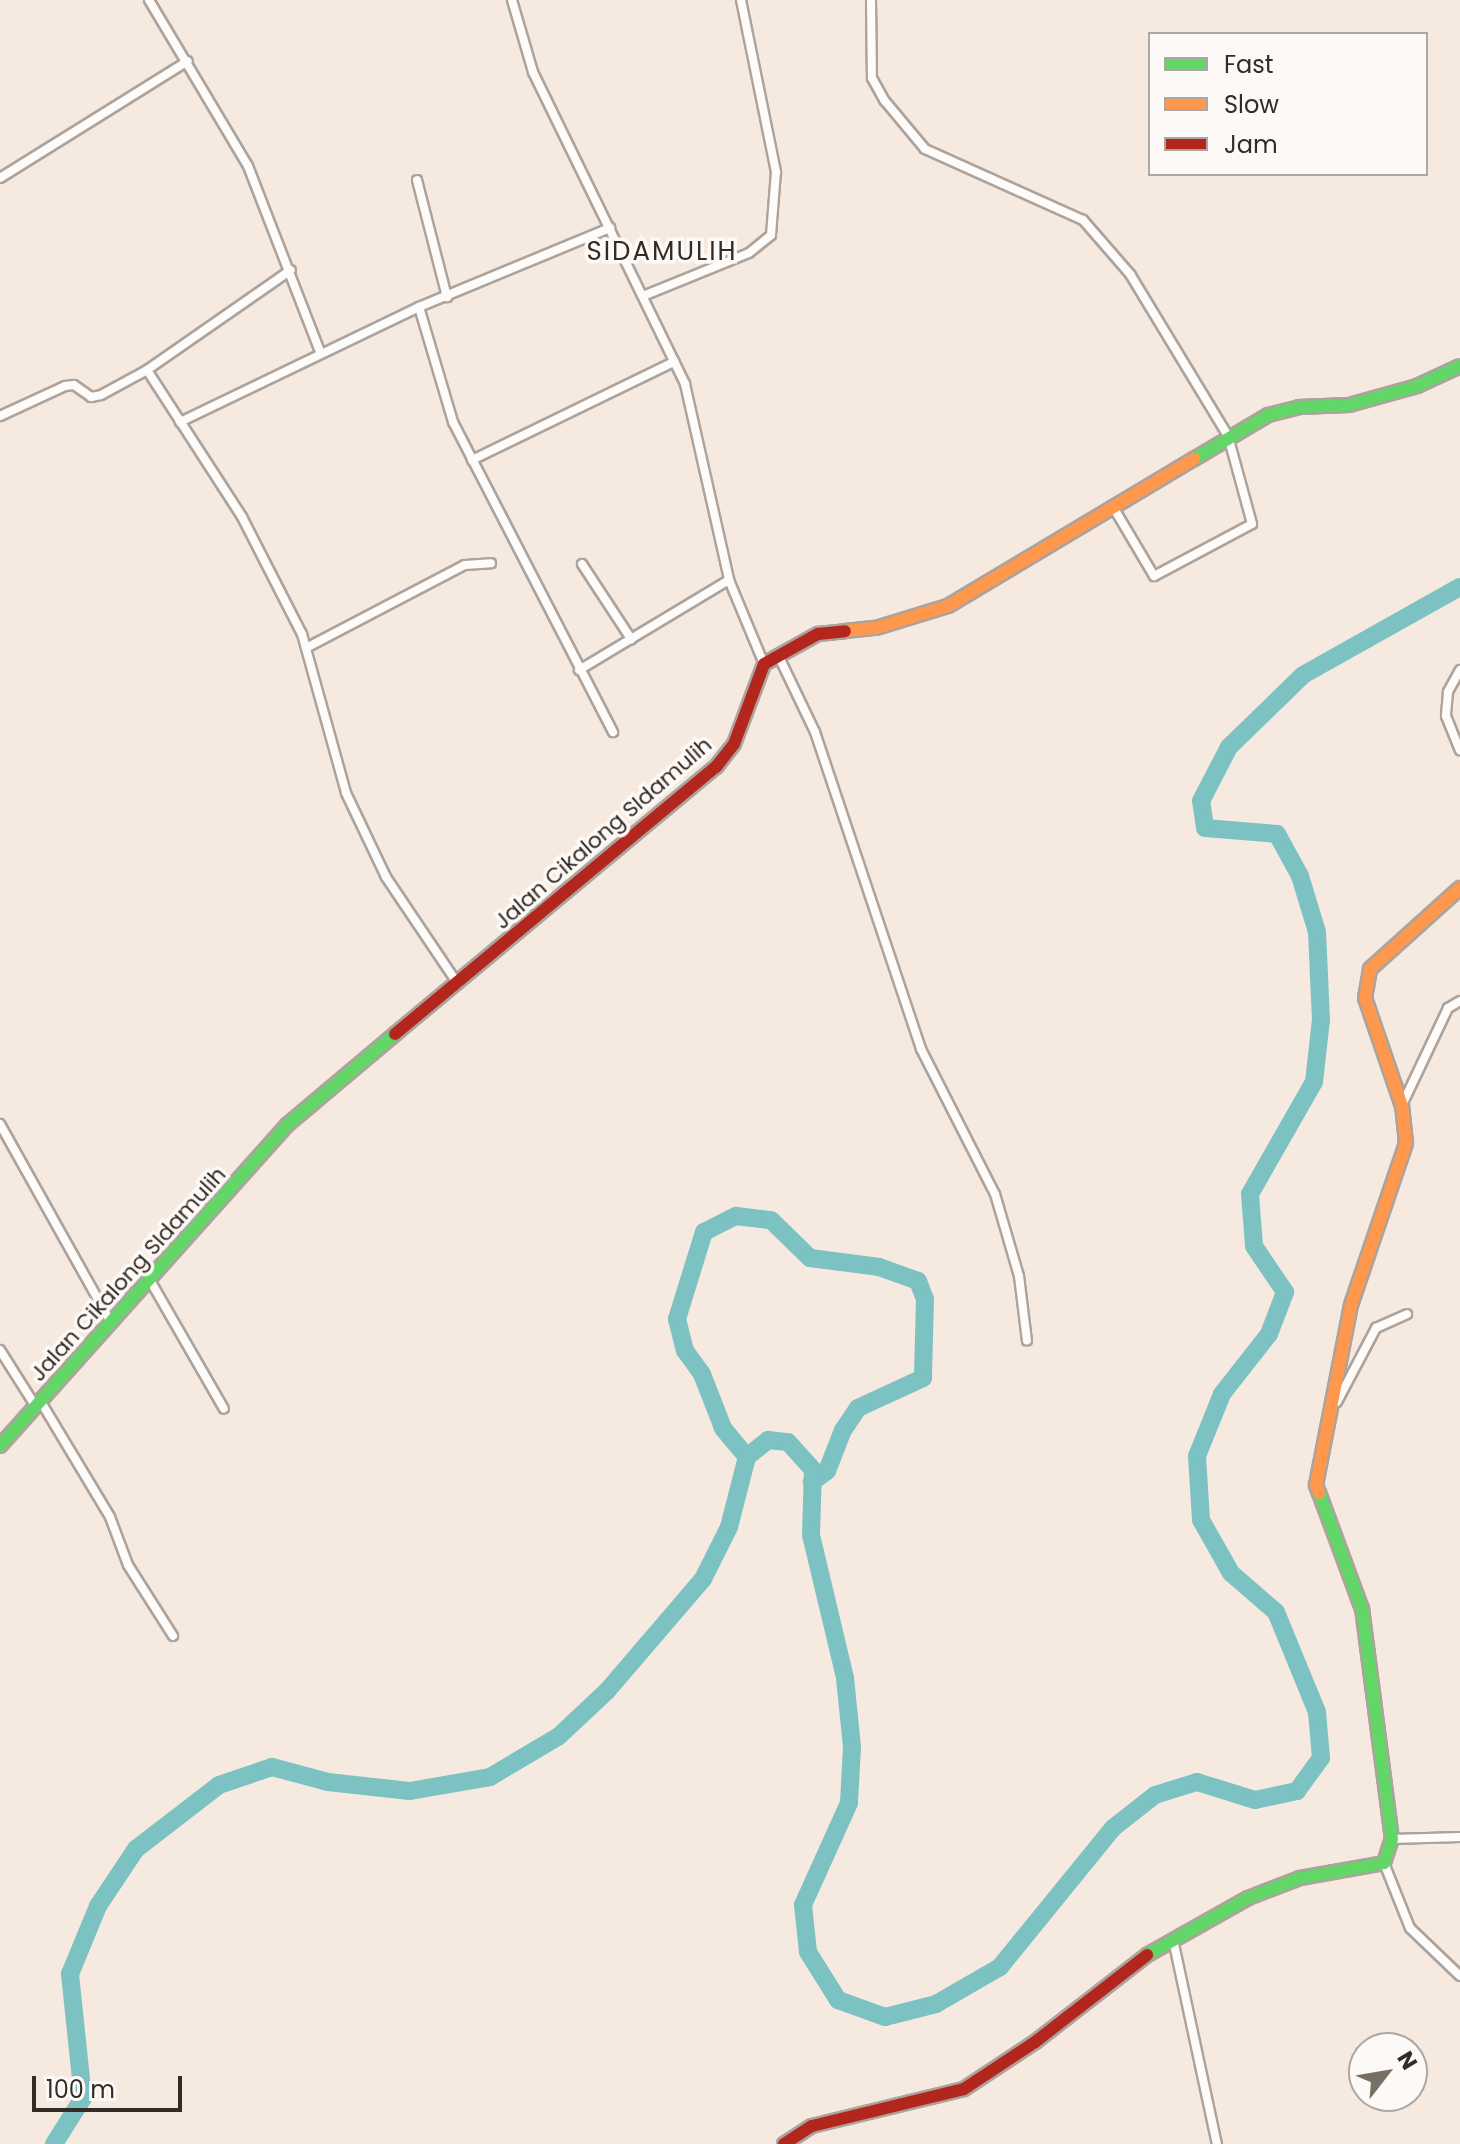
<!DOCTYPE html>
<html>
<head>
<meta charset="utf-8">
<style>
  body { margin:0 }
  #map { position:relative; width:1460px; height:2144px; overflow:hidden; background:#f6e9e0; font-family:Poppins,sans-serif }
  div>[style] { position:absolute }
  .river>* { height:18px; margin:-9px; padding:0 9px; transform-origin:9px; border-radius:9px; background:#7cc2c2 }
  .roads { filter:drop-shadow(2px 0 #aca39c) drop-shadow(-2px 0 #aca39c) drop-shadow(0 2px #aca39c) drop-shadow(0 -2px #aca39c) }
  .street>* { height:8px; margin:-4px; padding:0 4px; transform-origin:4px; border-radius:4px; background:#fefcfa }
  .fast>* { height:12px; margin:-6px; padding:0 6px; transform-origin:6px; border-radius:6px; background:#63d668 }
  .slow>* { height:12px; margin:-6px; padding:0 6px; transform-origin:6px; border-radius:6px; background:#ff974d }
  .jam>* { height:12px; margin:-6px; padding:0 6px; transform-origin:6px; border-radius:6px; background:#b3261e }
  span { translate:-50% -50%; white-space:nowrap; text-align:center; line-height:1.15; -webkit-text-stroke:7px #fdf9f6; paint-order:stroke }
  .street-label { font-size:22px; color:#332b25 }
  .quarter-label { font-size:26px; color:#332b25; letter-spacing:2px }
  .legend { position:absolute; left:1148px; top:32px; width:280px; height:144px; box-sizing:border-box; background:#fdf9f6; border:2px solid #aca7a2; margin:0; padding:10px 14px; list-style:none; font-size:24px; color:#332b25 }
  .legend li { display:flex; align-items:center; gap:16px; height:40px }
  .legend b { width:40px; border:2px solid #aca7a2 }
  .north { position:absolute; left:1348px; top:2032px; width:80px; height:80px; box-sizing:border-box; background:#fdf9f6; border:2px solid #aca7a2; border-radius:50%; rotate:59deg; font-size:22px; font-weight:700; line-height:32px; text-align:center; color:#332b25 }
  .north::after { content:''; display:block; margin:auto; width:28px; height:36px; background:#776e66; clip-path:polygon(50% 0,100% 100%,50% 72%,0 100%) }
  .scale { position:absolute; left:32px; top:2076px; width:150px; height:36px; box-sizing:border-box; border:4px solid #332b25; border-top:0; padding-left:10px; font-size:24px; line-height:28px; white-space:nowrap; color:#332b25; -webkit-text-stroke:6px #fdf9f6; paint-order:stroke }
</style>
</head>
<body>
<div id="map">
  <div class="river">
    <div style="left:747px;top:1457px;width:38px;rotate:-130deg"></div>
    <div style="left:723px;top:1428px;width:58px;rotate:-111.3deg"></div>
    <div style="left:702px;top:1374px;width:29px;rotate:-126deg"></div>
    <div style="left:685px;top:1351px;width:33px;rotate:-104deg"></div>
    <div style="left:677px;top:1319px;width:91px;rotate:-72.8deg"></div>
    <div style="left:704px;top:1232px;width:36px;rotate:-27deg"></div>
    <div style="left:736px;top:1216px;width:35px;rotate:7deg"></div>
    <div style="left:771px;top:1220px;width:54px;rotate:44.3deg"></div>
    <div style="left:810px;top:1258px;width:70px;rotate:7.4deg"></div>
    <div style="left:879px;top:1267px;width:41px;rotate:19.7deg"></div>
    <div style="left:918px;top:1281px;width:19px;rotate:69deg"></div>
    <div style="left:925px;top:1299px;width:79px;rotate:91.5deg"></div>
    <div style="left:923px;top:1378px;width:72px;rotate:155.2deg"></div>
    <div style="left:858px;top:1408px;width:27px;rotate:124deg"></div>
    <div style="left:843px;top:1430px;width:44px;rotate:111.3deg"></div>
    <div style="left:827px;top:1471px;width:19px;rotate:144deg"></div>
    <div style="left:54px;top:2144px;width:54px;rotate:-57.8deg"></div>
    <div style="left:83px;top:2098px;width:125px;rotate:-96deg"></div>
    <div style="left:70px;top:1974px;width:74px;rotate:-67.6deg"></div>
    <div style="left:98px;top:1906px;width:69px;rotate:-56.3deg"></div>
    <div style="left:136px;top:1849px;width:105px;rotate:-37.6deg"></div>
    <div style="left:219px;top:1785px;width:56px;rotate:-18.8deg"></div>
    <div style="left:272px;top:1767px;width:58px;rotate:15deg"></div>
    <div style="left:328px;top:1782px;width:82px;rotate:6.3deg"></div>
    <div style="left:410px;top:1791px;width:81px;rotate:-9.9deg"></div>
    <div style="left:490px;top:1777px;width:80px;rotate:-30.7deg"></div>
    <div style="left:559px;top:1736px;width:66px;rotate:-43.2deg"></div>
    <div style="left:607px;top:1691px;width:148px;rotate:-49.4deg"></div>
    <div style="left:703px;top:1579px;width:58px;rotate:-63.4deg"></div>
    <div style="left:729px;top:1527px;width:72px;rotate:-75.6deg"></div>
    <div style="left:747px;top:1457px;width:27px;rotate:-39deg"></div>
    <div style="left:768px;top:1440px;width:20px;rotate:6deg"></div>
    <div style="left:788px;top:1442px;width:38px;rotate:48deg"></div>
    <div style="left:813px;top:1470px;width:65px;rotate:91.8deg"></div>
    <div style="left:811px;top:1535px;width:147px;rotate:76.6deg"></div>
    <div style="left:845px;top:1678px;width:69px;rotate:84.2deg"></div>
    <div style="left:852px;top:1747px;width:56px;rotate:93.1deg"></div>
    <div style="left:849px;top:1803px;width:112px;rotate:114.3deg"></div>
    <div style="left:803px;top:1905px;width:47px;rotate:83.9deg"></div>
    <div style="left:808px;top:1952px;width:57px;rotate:58deg"></div>
    <div style="left:838px;top:2000px;width:50px;rotate:19.9deg"></div>
    <div style="left:885px;top:2017px;width:53px;rotate:-14.3deg"></div>
    <div style="left:936px;top:2004px;width:74px;rotate:-30deg"></div>
    <div style="left:1000px;top:1967px;width:179px;rotate:-50.9deg"></div>
    <div style="left:1113px;top:1828px;width:53px;rotate:-38.2deg"></div>
    <div style="left:1155px;top:1795px;width:44px;rotate:-17.2deg"></div>
    <div style="left:1197px;top:1782px;width:61px;rotate:17.2deg"></div>
    <div style="left:1255px;top:1800px;width:43px;rotate:-12.1deg"></div>
    <div style="left:1297px;top:1791px;width:41px;rotate:-54deg"></div>
    <div style="left:1321px;top:1758px;width:46px;rotate:-95deg"></div>
    <div style="left:1317px;top:1712px;width:108px;rotate:-112.3deg"></div>
    <div style="left:1276px;top:1612px;width:60px;rotate:-139.1deg"></div>
    <div style="left:1231px;top:1573px;width:61px;rotate:-119.5deg"></div>
    <div style="left:1201px;top:1520px;width:64px;rotate:-93.6deg"></div>
    <div style="left:1197px;top:1456px;width:67px;rotate:-68deg"></div>
    <div style="left:1222px;top:1394px;width:76px;rotate:-51.9deg"></div>
    <div style="left:1269px;top:1334px;width:45px;rotate:-69.1deg"></div>
    <div style="left:1285px;top:1292px;width:55px;rotate:-124deg"></div>
    <div style="left:1254px;top:1246px;width:52px;rotate:-94.4deg"></div>
    <div style="left:1250px;top:1194px;width:129px;rotate:-60.3deg"></div>
    <div style="left:1314px;top:1082px;width:62px;rotate:-83.6deg"></div>
    <div style="left:1321px;top:1020px;width:88px;rotate:-92.6deg"></div>
    <div style="left:1317px;top:932px;width:59px;rotate:-106.9deg"></div>
    <div style="left:1300px;top:876px;width:48px;rotate:-118.7deg"></div>
    <div style="left:1277px;top:834px;width:72px;rotate:-175.2deg"></div>
    <div style="left:1205px;top:828px;width:27px;rotate:-98deg"></div>
    <div style="left:1201px;top:801px;width:61px;rotate:-62.6deg"></div>
    <div style="left:1229px;top:747px;width:103px;rotate:-44.2deg"></div>
    <div style="left:1303px;top:675px;width:180px;rotate:-29.3deg"></div>
  </div>
  <div class="roads">
    <div class="street">
      <div style="left:149px;top:0;width:193px;rotate:59.2deg"></div>
      <div style="left:248px;top:166px;width:199px;rotate:68.8deg"></div>
      <div style="left:512px;top:0;width:75px;rotate:73.7deg"></div>
      <div style="left:533px;top:72px;width:347px;rotate:64deg"></div>
      <div style="left:685px;top:384px;width:201px;rotate:77.3deg"></div>
      <div style="left:729px;top:580px;width:91px;rotate:67.4deg"></div>
      <div style="left:871px;top:0;width:78px;rotate:89.3deg"></div>
      <div style="left:872px;top:78px;width:26px;rotate:61deg"></div>
      <div style="left:885px;top:101px;width:62px;rotate:50.2deg"></div>
      <div style="left:925px;top:149px;width:173px;rotate:24.2deg"></div>
      <div style="left:1083px;top:220px;width:72px;rotate:49deg"></div>
      <div style="left:1130px;top:274px;width:189px;rotate:58.8deg"></div>
      <div style="left:1228px;top:436px;width:91px;rotate:74.7deg"></div>
      <div style="left:1252px;top:524px;width:111px;rotate:152deg"></div>
      <div style="left:1154px;top:576px;width:82px;rotate:-120.6deg"></div>
      <div style="left:0;top:178px;width:221px;rotate:-31.9deg"></div>
      <div style="left:417px;top:180px;width:121px;rotate:75.6deg"></div>
      <div style="left:643px;top:296px;width:114px;rotate:-22.1deg"></div>
      <div style="left:749px;top:253px;width:28px;rotate:-39deg"></div>
      <div style="left:771px;top:235px;width:63px;rotate:-85.5deg"></div>
      <div style="left:776px;top:172px;width:176px;rotate:-101.5deg"></div>
      <div style="left:419px;top:307px;width:120px;rotate:73.5deg"></div>
      <div style="left:453px;top:422px;width:349px;rotate:62.7deg"></div>
      <div style="left:147px;top:370px;width:175px;rotate:-34.8deg"></div>
      <div style="left:0;top:416px;width:72px;rotate:-24.8deg"></div>
      <div style="left:65px;top:386px;width:9px;rotate:-6deg"></div>
      <div style="left:74px;top:385px;width:21px;rotate:35deg"></div>
      <div style="left:91px;top:397px;width:10px;rotate:-11deg"></div>
      <div style="left:101px;top:395px;width:52px;rotate:-28.5deg"></div>
      <div style="left:147px;top:370px;width:175px;rotate:57.1deg"></div>
      <div style="left:242px;top:517px;width:131px;rotate:62.9deg"></div>
      <div style="left:302px;top:634px;width:165px;rotate:74.5deg"></div>
      <div style="left:346px;top:793px;width:93px;rotate:64.5deg"></div>
      <div style="left:386px;top:877px;width:129px;rotate:56.1deg"></div>
      <div style="left:180px;top:422px;width:265px;rotate:-25.7deg"></div>
      <div style="left:419px;top:307px;width:207px;rotate:-22.5deg"></div>
      <div style="left:472px;top:460px;width:225px;rotate:-25.9deg"></div>
      <div style="left:582px;top:564px;width:90px;rotate:56.8deg"></div>
      <div style="left:306px;top:648px;width:179px;rotate:-27.6deg"></div>
      <div style="left:465px;top:565px;width:26px;rotate:-4deg"></div>
      <div style="left:779px;top:657px;width:83px;rotate:64.4deg"></div>
      <div style="left:815px;top:732px;width:334px;rotate:71.5deg"></div>
      <div style="left:921px;top:1049px;width:163px;rotate:63deg"></div>
      <div style="left:995px;top:1194px;width:85px;rotate:73.7deg"></div>
      <div style="left:1019px;top:1276px;width:65px;rotate:83deg"></div>
      <div style="left:579px;top:670px;width:175px;rotate:-31deg"></div>
      <div style="left:1460px;top:670px;width:25px;rotate:119deg"></div>
      <div style="left:1448px;top:692px;width:24px;rotate:95deg"></div>
      <div style="left:1446px;top:716px;width:37px;rotate:68deg"></div>
      <div style="left:1402px;top:1105px;width:107px;rotate:-64.6deg"></div>
      <div style="left:1448px;top:1008px;width:14px;rotate:-30deg"></div>
      <div style="left:0;top:1124px;width:229px;rotate:60.8deg"></div>
      <div style="left:151px;top:1282px;width:146px;rotate:60.1deg"></div>
      <div style="left:0;top:1350px;width:67px;rotate:57.7deg"></div>
      <div style="left:41px;top:1402px;width:134px;rotate:59deg"></div>
      <div style="left:110px;top:1517px;width:51px;rotate:69.4deg"></div>
      <div style="left:128px;top:1565px;width:84px;rotate:57.6deg"></div>
      <div style="left:1337px;top:1402px;width:84px;rotate:-62.2deg"></div>
      <div style="left:1376px;top:1328px;width:34px;rotate:-24deg"></div>
      <div style="left:1392px;top:1839px;width:68px;rotate:-1.7deg"></div>
      <div style="left:1384px;top:1863px;width:70px;rotate:68.2deg"></div>
      <div style="left:1410px;top:1928px;width:69px;rotate:43.8deg"></div>
      <div style="left:1174px;top:1944px;width:205px;rotate:77.9deg"></div>
    </div>
    <div class="fast">
      <div style="left:1194px;top:459px;width:86px;rotate:-30.7deg"></div>
      <div style="left:1268px;top:415px;width:32px;rotate:-14deg"></div>
      <div style="left:1299px;top:407px;width:50px;rotate:-2.3deg"></div>
      <div style="left:1349px;top:405px;width:71px;rotate:-15.6deg"></div>
      <div style="left:1417px;top:386px;width:47px;rotate:-24.9deg"></div>
      <div style="left:0;top:1446px;width:431px;rotate:-48.2deg"></div>
      <div style="left:287px;top:1125px;width:141px;rotate:-40.1deg"></div>
      <div style="left:1147px;top:1955px;width:116px;rotate:-29.4deg"></div>
      <div style="left:1248px;top:1898px;width:56px;rotate:-21deg"></div>
      <div style="left:1300px;top:1878px;width:85px;rotate:-10.1deg"></div>
      <div style="left:1384px;top:1863px;width:25px;rotate:-72deg"></div>
      <div style="left:1392px;top:1839px;width:232px;rotate:-97.4deg"></div>
      <div style="left:1362px;top:1609px;width:124px;rotate:-110.3deg"></div>
    </div>
    <div class="slow">
      <div style="left:845px;top:631px;width:31px;rotate:-6deg"></div>
      <div style="left:876px;top:628px;width:75px;rotate:-17deg"></div>
      <div style="left:948px;top:606px;width:287px;rotate:-30.9deg"></div>
      <div style="left:1319px;top:1493px;width:9px;rotate:-111deg"></div>
      <div style="left:1316px;top:1485px;width:183px;rotate:-79deg"></div>
      <div style="left:1351px;top:1305px;width:171px;rotate:-71.2deg"></div>
      <div style="left:1406px;top:1143px;width:37px;rotate:-96deg"></div>
      <div style="left:1402px;top:1106px;width:114px;rotate:-108.9deg"></div>
      <div style="left:1365px;top:998px;width:29px;rotate:-80deg"></div>
      <div style="left:1370px;top:969px;width:121px;rotate:-42deg"></div>
    </div>
    <div class="jam">
      <div style="left:395px;top:1034px;width:418px;rotate:-39.8deg"></div>
      <div style="left:716px;top:767px;width:29px;rotate:-52deg"></div>
      <div style="left:734px;top:744px;width:85px;rotate:-69.4deg"></div>
      <div style="left:764px;top:664px;width:62px;rotate:-29.1deg"></div>
      <div style="left:818px;top:634px;width:27px;rotate:-6deg"></div>
      <div style="left:784px;top:2144px;width:33px;rotate:-33deg"></div>
      <div style="left:812px;top:2126px;width:156px;rotate:-13.7deg"></div>
      <div style="left:964px;top:2089px;width:85px;rotate:-33.5deg"></div>
      <div style="left:1035px;top:2042px;width:142px;rotate:-37.8deg"></div>
    </div>
  </div>
  <div class="street-label">
    <span style="left:603px;top:833px;rotate:-41deg">Jalan Cikalong SIdamulih</span>
    <span style="left:128px;top:1274px;rotate:-48deg">Jalan Cikalong SIdamulih</span>
  </div>
  <div class="quarter-label">
    <span style="left:662px;top:252px">SIDAMULIH</span>
  </div>
  <ul class="legend">
  <li><b style="height:10px;background:#63d668"></b>Fast</li>
  <li><b style="height:10px;background:#ff974d"></b>Slow</li>
  <li><b style="height:10px;background:#b3261e"></b>Jam</li>
  </ul>
  <div class="north">N</div>
  <div class="scale">100 m</div>
</div>
</body>
</html>
